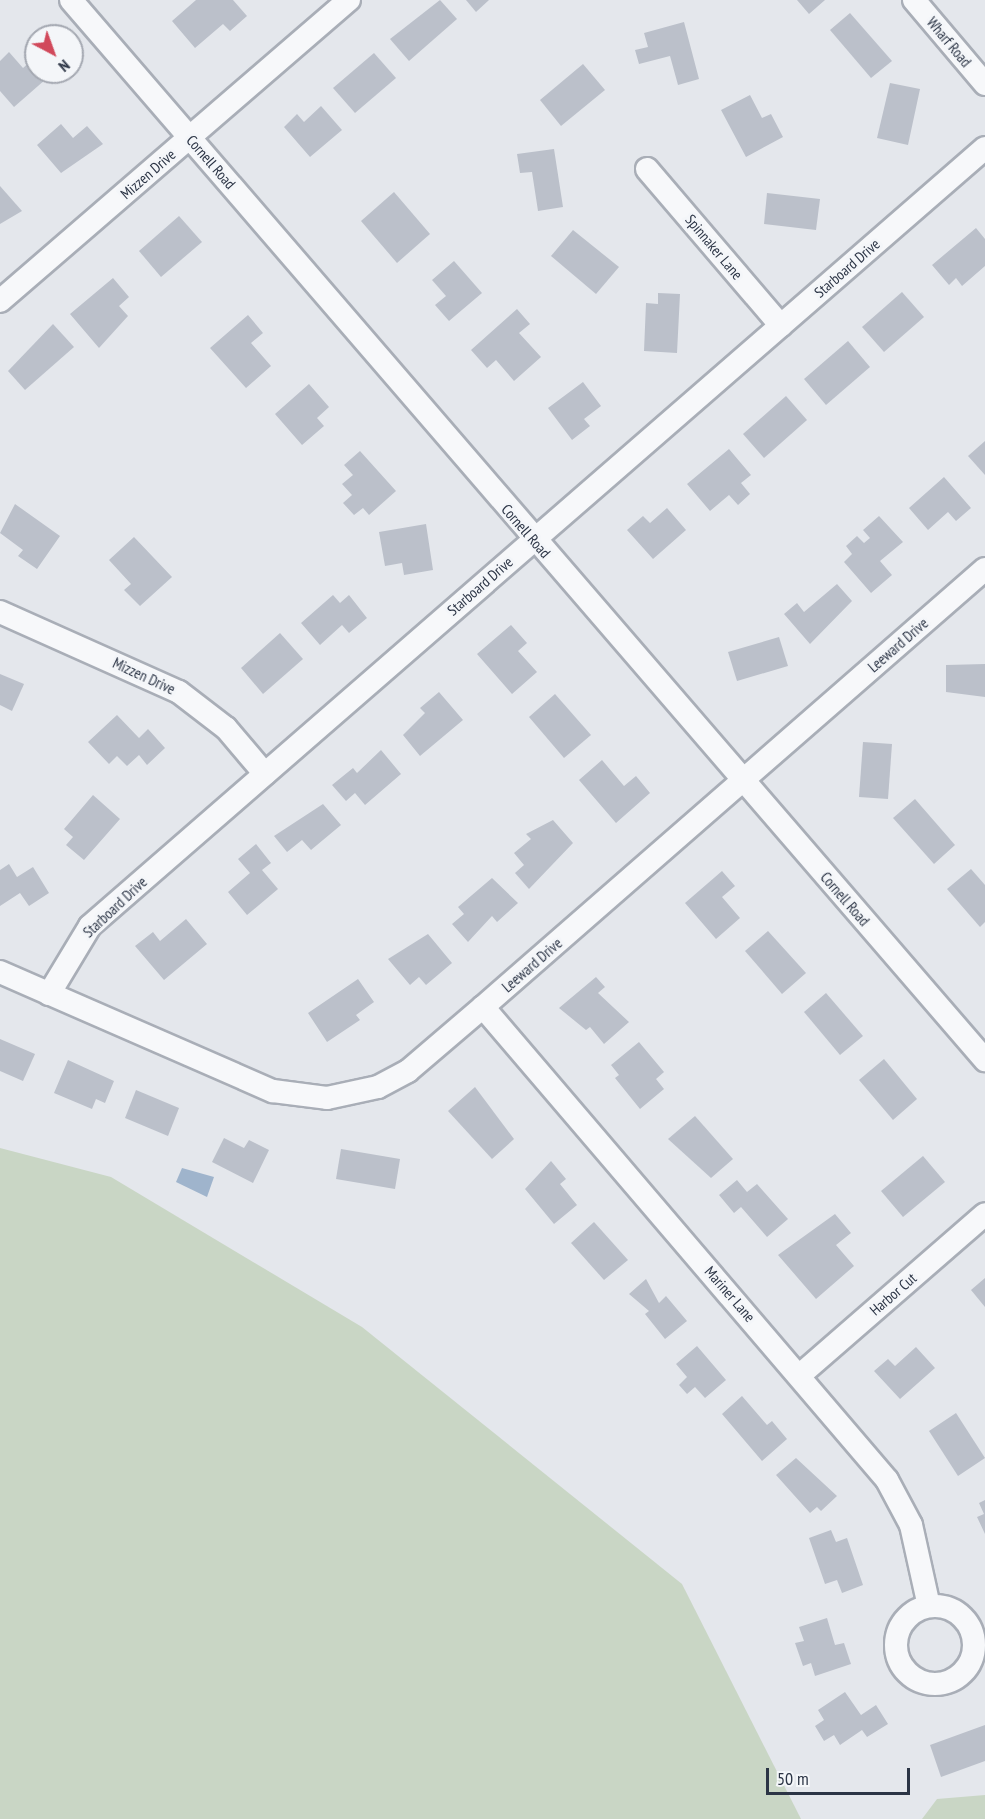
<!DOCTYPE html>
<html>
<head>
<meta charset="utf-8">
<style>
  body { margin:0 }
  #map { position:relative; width:985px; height:1819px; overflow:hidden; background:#e4e7ec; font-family:"PT Sans Narrow",sans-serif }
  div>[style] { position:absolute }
  .green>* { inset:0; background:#c9d6c5 }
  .water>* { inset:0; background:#9fb4cc }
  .building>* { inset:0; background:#bbc0ca }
  .roads { filter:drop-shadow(2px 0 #a9aeb7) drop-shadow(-2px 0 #a9aeb7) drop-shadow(0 2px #a9aeb7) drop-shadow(0 -2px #a9aeb7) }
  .street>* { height:22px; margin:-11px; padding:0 11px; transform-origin:11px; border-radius:11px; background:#f7f8fa }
  .street>.ring { margin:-11px; padding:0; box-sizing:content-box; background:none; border:22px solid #f7f8fa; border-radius:50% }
  span { translate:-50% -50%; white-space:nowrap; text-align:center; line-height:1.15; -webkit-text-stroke:6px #f4f6f9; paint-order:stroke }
  .street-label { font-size:15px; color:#2b3445 }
  .north { position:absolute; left:24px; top:24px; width:60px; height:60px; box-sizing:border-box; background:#f4f6f9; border:2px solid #a4a8b1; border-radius:50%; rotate:139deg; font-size:16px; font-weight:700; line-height:24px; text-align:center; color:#2b3445 }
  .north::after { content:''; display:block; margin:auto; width:21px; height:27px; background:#d1495b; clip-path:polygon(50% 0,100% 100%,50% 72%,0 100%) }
  .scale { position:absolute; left:766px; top:1768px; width:144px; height:27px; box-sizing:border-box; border:3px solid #2b3445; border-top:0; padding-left:8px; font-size:18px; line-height:21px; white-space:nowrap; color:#2b3445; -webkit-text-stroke:4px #f4f6f9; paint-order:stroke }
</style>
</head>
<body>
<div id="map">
  <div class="green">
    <div style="clip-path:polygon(0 1148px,111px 1177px,362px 1327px,682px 1584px,801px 1819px,0 1819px)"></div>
    <div style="clip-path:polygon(985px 1795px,985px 1819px,922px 1819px,937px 1799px)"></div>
  </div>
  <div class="water">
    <div style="clip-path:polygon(182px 1168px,214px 1177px,207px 1197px,176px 1182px)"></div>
  </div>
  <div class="building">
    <div style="clip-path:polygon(196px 0,233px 0,247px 16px,230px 31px,223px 24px,195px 48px,172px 21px)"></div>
    <div style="clip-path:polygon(440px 0,457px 19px,409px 61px,390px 39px)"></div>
    <div style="clip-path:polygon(466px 0,489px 0,476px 12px)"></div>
    <div style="clip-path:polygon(797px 0,825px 0,809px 14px)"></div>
    <div style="clip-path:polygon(850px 13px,892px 61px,871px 78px,830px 30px)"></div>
    <div style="clip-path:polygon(684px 22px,699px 79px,678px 85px,670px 56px,639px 64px,635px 50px,648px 47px,644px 33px)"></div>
    <div style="clip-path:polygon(9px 52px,23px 68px,31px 61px,46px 79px,14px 107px,0 91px,0 61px)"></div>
    <div style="clip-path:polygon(374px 53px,396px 78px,355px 113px,333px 88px)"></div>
    <div style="clip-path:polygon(583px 64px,605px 90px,561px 126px,540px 100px)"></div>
    <div style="clip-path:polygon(890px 83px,920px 89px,908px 145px,877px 138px)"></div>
    <div style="clip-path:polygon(750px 95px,762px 118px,771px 114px,783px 137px,746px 157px,721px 110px)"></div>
    <div style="clip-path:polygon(321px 106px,342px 130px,310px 157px,284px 127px,297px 114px,304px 122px)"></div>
    <div style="clip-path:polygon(61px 124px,73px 138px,87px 126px,103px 144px,61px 173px,37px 145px)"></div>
    <div style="clip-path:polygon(554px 149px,563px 207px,538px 211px,532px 172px,520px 173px,517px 154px)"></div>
    <div style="clip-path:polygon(0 186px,22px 211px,0 224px)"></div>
    <div style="clip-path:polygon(394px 192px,430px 234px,397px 263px,361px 221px)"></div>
    <div style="clip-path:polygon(767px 193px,820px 199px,816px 230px,764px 224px)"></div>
    <div style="clip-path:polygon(179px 216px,202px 242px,161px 277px,139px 251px)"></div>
    <div style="clip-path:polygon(976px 228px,985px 239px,985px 266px,962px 286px,956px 278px,949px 285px,932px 265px)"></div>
    <div style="clip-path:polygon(573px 230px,619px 267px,596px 294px,551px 256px)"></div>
    <div style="clip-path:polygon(454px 261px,482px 293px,449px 321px,435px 305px,446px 296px,432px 280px)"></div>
    <div style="clip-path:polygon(113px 278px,129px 297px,119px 306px,128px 316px,99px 348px,70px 314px)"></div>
    <div style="clip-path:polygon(902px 292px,924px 317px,884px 352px,862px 327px)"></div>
    <div style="clip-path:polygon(658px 293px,680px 294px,677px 353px,644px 351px,646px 303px,658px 304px)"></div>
    <div style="clip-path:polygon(517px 309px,530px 324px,519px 333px,541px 357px,514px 381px,496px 360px,487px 368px,471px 350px)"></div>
    <div style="clip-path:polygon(248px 315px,263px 333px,251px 343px,271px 366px,246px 388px,210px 348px)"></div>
    <div style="clip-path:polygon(53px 324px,74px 347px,25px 390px,8px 371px)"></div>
    <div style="clip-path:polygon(848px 341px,870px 367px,826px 405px,804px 379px)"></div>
    <div style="clip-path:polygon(583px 382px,601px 406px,584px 419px,590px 426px,572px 440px,548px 408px)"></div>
    <div style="clip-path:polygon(309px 384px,329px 407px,317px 418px,324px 426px,302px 445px,275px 414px)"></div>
    <div style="clip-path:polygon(786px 396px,807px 420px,764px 458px,743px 434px)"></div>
    <div style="clip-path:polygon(985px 441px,985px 475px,968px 456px)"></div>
    <div style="clip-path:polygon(729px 449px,751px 475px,741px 483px,750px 494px,738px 505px,729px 495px,710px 511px,687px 484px)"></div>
    <div style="clip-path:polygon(360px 451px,396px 491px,369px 515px,363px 508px,354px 515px,343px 503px,352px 495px,342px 484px,353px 475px,344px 465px)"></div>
    <div style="clip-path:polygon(944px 477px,971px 508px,956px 521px,948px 512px,928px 530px,909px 508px)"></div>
    <div style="clip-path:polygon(15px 504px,60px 536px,37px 569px,18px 556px,23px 550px,0 533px)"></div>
    <div style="clip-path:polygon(667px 508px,686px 530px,653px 559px,627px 530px,643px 516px,650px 523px)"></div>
    <div style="clip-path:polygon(879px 516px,903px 542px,880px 561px,892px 575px,871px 593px,844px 562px,852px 554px,846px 546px,857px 536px,864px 543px,870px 538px,863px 530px)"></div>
    <div style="clip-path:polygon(426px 524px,433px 570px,404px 575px,402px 563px,385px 566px,379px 532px)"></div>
    <div style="clip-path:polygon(134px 537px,172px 577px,140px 606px,124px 590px,131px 584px,109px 560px)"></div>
    <div style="clip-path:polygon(837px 584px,852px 601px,810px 644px,784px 614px,797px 603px,804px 612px)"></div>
    <div style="clip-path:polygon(333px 595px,340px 603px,349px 595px,367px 618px,349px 633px,342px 625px,320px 645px,301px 623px)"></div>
    <div style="clip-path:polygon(511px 625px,527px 643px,518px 651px,537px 672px,512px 694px,477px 654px)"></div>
    <div style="clip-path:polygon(280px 633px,303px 659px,263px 694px,241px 668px)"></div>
    <div style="clip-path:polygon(779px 637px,788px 666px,737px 681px,728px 652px)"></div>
    <div style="clip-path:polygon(985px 664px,985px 697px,946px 692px,946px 665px)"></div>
    <div style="clip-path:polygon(0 674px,24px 684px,12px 711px,0 705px)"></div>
    <div style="clip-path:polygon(439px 692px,463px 720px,420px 756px,403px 735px,425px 713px,420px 708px)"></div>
    <div style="clip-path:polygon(555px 694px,591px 735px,564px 758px,529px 717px)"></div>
    <div style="clip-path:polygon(117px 715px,139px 738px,148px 729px,165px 748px,147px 765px,139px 755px,127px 766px,117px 756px,109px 764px,88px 742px)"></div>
    <div style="clip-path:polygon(863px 742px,892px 744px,888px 799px,859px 797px)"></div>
    <div style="clip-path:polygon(381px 750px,401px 774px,365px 805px,355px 793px,346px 801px,332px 785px,353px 768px,357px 773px)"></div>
    <div style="clip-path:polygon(602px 760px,624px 786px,636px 776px,650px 793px,616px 823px,579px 780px)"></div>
    <div style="clip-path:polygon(93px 795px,120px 819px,84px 860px,66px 845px,73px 837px,64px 829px)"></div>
    <div style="clip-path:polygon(915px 799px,955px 845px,934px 864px,893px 818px)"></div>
    <div style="clip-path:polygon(323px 804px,341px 825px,311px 850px,302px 840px,287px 852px,274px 836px)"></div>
    <div style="clip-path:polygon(553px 820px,573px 843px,529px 889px,515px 873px,524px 865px,514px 853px,531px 839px,526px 834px)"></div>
    <div style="clip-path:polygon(256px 844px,271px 863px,262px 870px,278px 889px,247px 915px,228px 892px,250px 873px,238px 859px)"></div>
    <div style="clip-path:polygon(9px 864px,17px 877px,33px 867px,49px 893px,29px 906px,20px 893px,0 906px,0 870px)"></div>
    <div style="clip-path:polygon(971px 869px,985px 885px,985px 922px,980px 927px,947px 889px)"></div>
    <div style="clip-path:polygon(722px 871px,735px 886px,722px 897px,740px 918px,716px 939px,685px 903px)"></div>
    <div style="clip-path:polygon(492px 878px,518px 903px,497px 922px,492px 916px,468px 942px,452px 924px,464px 914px,458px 907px)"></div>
    <div style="clip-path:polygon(186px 919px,207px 944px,164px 980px,135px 946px,153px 932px,160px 941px)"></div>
    <div style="clip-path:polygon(768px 931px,806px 973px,782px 994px,745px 951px)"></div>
    <div style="clip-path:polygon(428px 934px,452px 963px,426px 985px,419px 977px,410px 985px,388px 959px)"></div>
    <div style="clip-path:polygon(596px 977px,605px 987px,598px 993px,629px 1022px,604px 1044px,590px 1027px,586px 1030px,559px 1008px)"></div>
    <div style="clip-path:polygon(358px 979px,374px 1002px,356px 1015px,360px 1020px,327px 1042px,308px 1013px)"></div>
    <div style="clip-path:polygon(826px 993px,863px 1036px,840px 1055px,804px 1012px)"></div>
    <div style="clip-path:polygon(0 1039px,35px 1054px,23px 1081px,0 1071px)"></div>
    <div style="clip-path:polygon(639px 1042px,664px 1072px,656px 1079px,664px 1089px,640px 1109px,615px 1078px,619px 1075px,611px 1065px)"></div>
    <div style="clip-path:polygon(884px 1059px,917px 1099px,893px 1120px,859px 1080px)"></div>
    <div style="clip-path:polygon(68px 1060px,114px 1081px,105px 1103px,96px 1099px,92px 1109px,54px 1093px)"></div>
    <div style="clip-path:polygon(475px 1087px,514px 1139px,492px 1159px,448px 1111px)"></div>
    <div style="clip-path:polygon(136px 1090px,179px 1108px,168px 1136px,125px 1118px)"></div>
    <div style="clip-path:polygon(695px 1116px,733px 1159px,711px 1178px,668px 1139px)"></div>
    <div style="clip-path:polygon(224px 1138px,244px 1148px,249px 1140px,269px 1150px,253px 1183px,212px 1162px)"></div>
    <div style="clip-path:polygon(341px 1149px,400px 1159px,395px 1189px,336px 1179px)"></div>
    <div style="clip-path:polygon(923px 1156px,945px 1182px,903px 1217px,881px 1191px)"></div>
    <div style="clip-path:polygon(551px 1161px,566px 1179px,560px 1184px,577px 1205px,554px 1224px,525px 1189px)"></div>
    <div style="clip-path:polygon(737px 1180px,747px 1192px,757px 1184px,788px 1219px,767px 1237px,741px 1207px,734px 1213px,719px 1195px)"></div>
    <div style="clip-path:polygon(835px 1214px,851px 1233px,836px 1245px,854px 1266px,816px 1299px,778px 1255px)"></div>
    <div style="clip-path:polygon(594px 1222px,628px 1260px,604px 1280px,571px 1243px)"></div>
    <div style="clip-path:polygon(985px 1278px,985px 1307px,971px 1290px)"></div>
    <div style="clip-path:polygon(646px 1279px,659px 1303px,666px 1296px,687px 1321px,665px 1339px,645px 1314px,649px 1311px,629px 1294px)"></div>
    <div style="clip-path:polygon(697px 1346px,726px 1380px,705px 1398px,695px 1387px,687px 1394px,679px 1385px,687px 1377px,676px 1364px)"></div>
    <div style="clip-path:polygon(916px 1347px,935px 1368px,900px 1399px,874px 1371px,888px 1359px,895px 1366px)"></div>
    <div style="clip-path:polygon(742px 1396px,767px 1425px,772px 1421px,787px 1439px,762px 1461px,722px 1414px)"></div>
    <div style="clip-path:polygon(956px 1413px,985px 1458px,958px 1476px,929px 1431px)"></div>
    <div style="clip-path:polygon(796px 1458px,837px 1496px,821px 1511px,817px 1507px,810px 1513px,776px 1475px)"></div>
    <div style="clip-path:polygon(985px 1500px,985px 1534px,977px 1517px,984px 1514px,979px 1503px)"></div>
    <div style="clip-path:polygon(831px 1530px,836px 1542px,847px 1538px,863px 1585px,842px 1593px,837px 1580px,825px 1584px,809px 1538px)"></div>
    <div style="clip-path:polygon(827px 1618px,835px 1645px,844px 1643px,851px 1664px,815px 1676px,811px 1663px,803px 1666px,795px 1643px,804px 1641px,799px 1627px)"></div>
    <div style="clip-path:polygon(845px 1692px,861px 1715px,876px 1705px,888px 1724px,867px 1737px,862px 1730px,840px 1745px,834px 1735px,824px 1741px,815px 1726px,824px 1720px,818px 1710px)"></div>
    <div style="clip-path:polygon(985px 1725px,985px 1761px,941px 1777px,930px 1745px)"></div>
  </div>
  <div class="roads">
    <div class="street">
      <div style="left:71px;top:0;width:1400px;rotate:49.23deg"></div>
      <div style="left:914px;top:0;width:110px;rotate:49.8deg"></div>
      <div style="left:647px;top:169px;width:206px;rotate:49.5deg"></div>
      <div style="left:0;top:301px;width:461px;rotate:-40.8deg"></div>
      <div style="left:0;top:612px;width:196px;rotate:24.1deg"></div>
      <div style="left:179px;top:692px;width:59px;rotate:37.5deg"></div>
      <div style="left:226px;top:728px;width:60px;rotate:49.7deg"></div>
      <div style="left:0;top:972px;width:298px;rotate:23.6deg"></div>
      <div style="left:273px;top:1091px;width:54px;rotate:7.4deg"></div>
      <div style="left:327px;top:1098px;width:52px;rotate:-12.2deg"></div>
      <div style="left:378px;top:1087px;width:34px;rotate:-28deg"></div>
      <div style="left:408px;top:1071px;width:99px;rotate:-40.5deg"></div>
      <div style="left:483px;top:1007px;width:666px;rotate:-41.11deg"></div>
      <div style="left:49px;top:994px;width:79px;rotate:-58.9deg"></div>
      <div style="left:90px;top:926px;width:1186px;rotate:-41deg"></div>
      <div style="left:483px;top:1007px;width:622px;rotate:49.5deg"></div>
      <div style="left:887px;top:1480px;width:51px;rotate:61.9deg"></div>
      <div style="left:911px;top:1525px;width:83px;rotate:77.5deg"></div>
      <div style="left:800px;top:1375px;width:245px;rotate:-41deg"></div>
      <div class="ring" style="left:896px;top:1606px;width:56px;height:56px"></div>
    </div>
  </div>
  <div class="street-label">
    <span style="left:949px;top:42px;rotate:50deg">Wharf Road</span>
    <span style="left:211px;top:162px;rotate:49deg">Cornell Road</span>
    <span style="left:148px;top:174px;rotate:-41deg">Mizzen Drive</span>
    <span style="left:714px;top:247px;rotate:50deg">Spinnaker Lane</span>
    <span style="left:847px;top:268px;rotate:-41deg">Starboard Drive</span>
    <span style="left:526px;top:531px;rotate:49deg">Cornell Road</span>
    <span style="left:480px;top:586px;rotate:-41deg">Starboard Drive</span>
    <span style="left:898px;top:645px;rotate:-41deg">Leeward Drive</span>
    <span style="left:144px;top:676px;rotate:25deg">Mizzen Drive</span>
    <span style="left:845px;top:899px;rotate:49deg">Cornell Road</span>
    <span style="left:115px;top:907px;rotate:-43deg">Starboard Drive</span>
    <span style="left:532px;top:965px;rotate:-41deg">Leeward Drive</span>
    <span style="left:730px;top:1294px;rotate:49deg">Mariner Lane</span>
    <span style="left:893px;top:1294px;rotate:-41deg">Harbor Cut</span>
  </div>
  <div class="north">N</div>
  <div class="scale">50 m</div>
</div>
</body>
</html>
